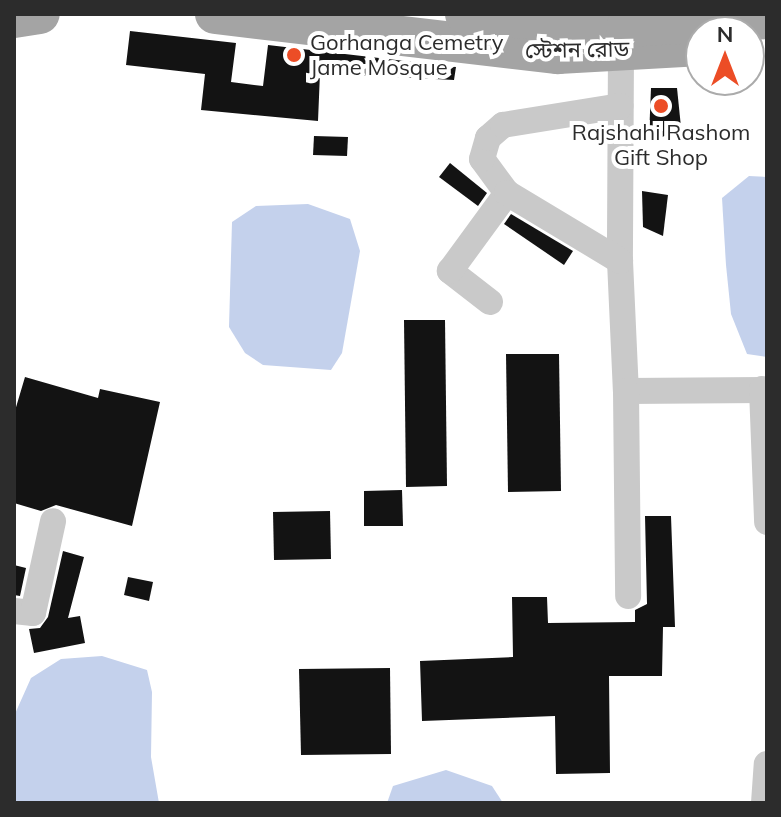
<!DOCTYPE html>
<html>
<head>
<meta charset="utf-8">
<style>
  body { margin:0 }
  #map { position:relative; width:781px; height:817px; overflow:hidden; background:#fff; font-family:Mulish,"Noto Sans Bengali",sans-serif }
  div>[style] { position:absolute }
  .water>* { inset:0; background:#c4d1ec }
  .building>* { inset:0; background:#131313 }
  .minor>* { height:26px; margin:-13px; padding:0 13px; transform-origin:13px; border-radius:13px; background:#c9c9c9 }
  .primary>* { height:40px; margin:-20px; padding:0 20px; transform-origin:20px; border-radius:20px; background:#a4a4a4 }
  .dots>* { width:22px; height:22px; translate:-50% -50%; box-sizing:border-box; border:4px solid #fff; border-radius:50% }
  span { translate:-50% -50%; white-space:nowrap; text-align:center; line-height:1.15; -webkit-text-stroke:8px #fff; paint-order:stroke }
  .poi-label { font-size:22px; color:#2c2c2c }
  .left { translate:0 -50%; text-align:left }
  .street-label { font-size:22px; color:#2c2c2c }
  .frame { position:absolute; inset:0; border:16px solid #2c2c2c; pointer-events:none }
  .north { position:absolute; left:685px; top:16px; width:80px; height:80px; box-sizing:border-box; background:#fff; border:2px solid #ababab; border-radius:50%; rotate:0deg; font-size:22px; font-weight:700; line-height:32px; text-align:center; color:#2c2c2c }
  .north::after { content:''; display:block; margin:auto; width:28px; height:36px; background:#ec4d26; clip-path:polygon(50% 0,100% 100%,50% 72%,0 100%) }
</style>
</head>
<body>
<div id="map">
  <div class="water">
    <div style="clip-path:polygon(749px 176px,767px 177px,767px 357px,747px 354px,731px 314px,726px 265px,722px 198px)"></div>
    <div style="clip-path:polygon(308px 204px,350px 219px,360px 251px,342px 353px,331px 370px,263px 365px,245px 353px,229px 327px,232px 222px,256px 206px)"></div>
    <div style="clip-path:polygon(102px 656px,147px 670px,152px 692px,151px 757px,159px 803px,14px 803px,14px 716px,31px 678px,61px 659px)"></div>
    <div style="clip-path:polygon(446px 770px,492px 786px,503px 803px,387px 803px,393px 786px)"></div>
  </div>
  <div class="building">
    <div style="clip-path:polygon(130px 31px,236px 43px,231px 82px,263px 86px,268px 45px,456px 67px,454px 80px,320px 73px,318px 121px,201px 110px,205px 74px,126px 65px)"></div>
    <div style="clip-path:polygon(651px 88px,677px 88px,682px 137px,649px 137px)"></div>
    <div style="clip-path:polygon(314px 136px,348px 137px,347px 156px,313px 155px)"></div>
    <div style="clip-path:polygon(450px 163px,487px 193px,478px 206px,439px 177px)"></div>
    <div style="clip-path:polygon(642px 191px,668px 195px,663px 236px,643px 227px)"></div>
    <div style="clip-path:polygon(511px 214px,573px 251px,564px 265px,504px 224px)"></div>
    <div style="clip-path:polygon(404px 320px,445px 320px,447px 486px,406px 487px)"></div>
    <div style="clip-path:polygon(506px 354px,559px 354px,561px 491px,508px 492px)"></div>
    <div style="clip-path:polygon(25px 377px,98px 398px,100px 389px,160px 402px,132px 526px,56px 505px,41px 511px,14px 503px,14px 414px)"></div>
    <div style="clip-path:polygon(402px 490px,403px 526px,364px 526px,364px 491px)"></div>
    <div style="clip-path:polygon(330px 511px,331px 559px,274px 560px,273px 512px)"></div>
    <div style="clip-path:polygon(645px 516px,671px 516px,675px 627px,663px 627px,662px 676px,609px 676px,610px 773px,556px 774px,555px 716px,422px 721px,420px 661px,513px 657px,512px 597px,547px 597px,548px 623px,635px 622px,635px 610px,647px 604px)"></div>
    <div style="clip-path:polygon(63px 551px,84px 557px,68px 618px,80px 616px,85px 643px,34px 653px,29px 629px,40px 628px,48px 617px)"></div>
    <div style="clip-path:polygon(14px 565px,26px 568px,20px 596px,14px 595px)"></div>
    <div style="clip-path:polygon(128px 577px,153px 582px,149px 601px,124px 595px)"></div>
    <div style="clip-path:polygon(390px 668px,391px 754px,301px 755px,299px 669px)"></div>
  </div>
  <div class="minor">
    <div style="left:621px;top:50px;width:211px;rotate:90.3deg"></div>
    <div style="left:620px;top:261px;width:130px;rotate:87.4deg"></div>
    <div style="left:626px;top:391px;width:141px;rotate:-0.4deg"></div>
    <div style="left:507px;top:193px;width:42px;rotate:-126.3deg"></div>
    <div style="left:482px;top:159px;width:22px;rotate:-74deg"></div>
    <div style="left:488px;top:138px;width:20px;rotate:-41deg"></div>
    <div style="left:503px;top:125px;width:119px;rotate:-9.2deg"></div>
    <div style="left:490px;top:302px;width:51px;rotate:-142.2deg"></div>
    <div style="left:450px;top:271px;width:97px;rotate:-53.8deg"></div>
    <div style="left:507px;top:193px;width:132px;rotate:31deg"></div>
    <div style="left:762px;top:389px;width:133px;rotate:87.8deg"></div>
    <div style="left:626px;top:391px;width:205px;rotate:89.4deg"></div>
    <div style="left:14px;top:611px;width:19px;rotate:6deg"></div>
    <div style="left:33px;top:613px;width:94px;rotate:-77.7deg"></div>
    <div style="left:764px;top:803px;width:39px;rotate:-86deg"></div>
  </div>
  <div class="primary">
    <div style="left:215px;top:14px;width:345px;rotate:6.7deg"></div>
    <div style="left:558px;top:54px;width:143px;rotate:-3.2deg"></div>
    <div style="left:465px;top:14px;width:162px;rotate:4.6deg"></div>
    <div style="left:626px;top:27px;width:141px;rotate:-3.2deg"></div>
    <div style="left:14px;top:18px;width:26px;rotate:-9deg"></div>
  </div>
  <div class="dots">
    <div style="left:294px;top:55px;background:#ec4d26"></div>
    <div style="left:661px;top:106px;background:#ec4d26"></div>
  </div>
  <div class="poi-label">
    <span class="left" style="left:310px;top:55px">Gorhanga Cemetry<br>Jame Mosque</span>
    <span style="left:661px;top:145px">Rajshahi Rashom<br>Gift Shop</span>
  </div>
  <div class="street-label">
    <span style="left:577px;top:50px;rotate:-1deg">স্টেশন রোড</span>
  </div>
  <div class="frame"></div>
  <div class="north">N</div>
</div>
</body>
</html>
